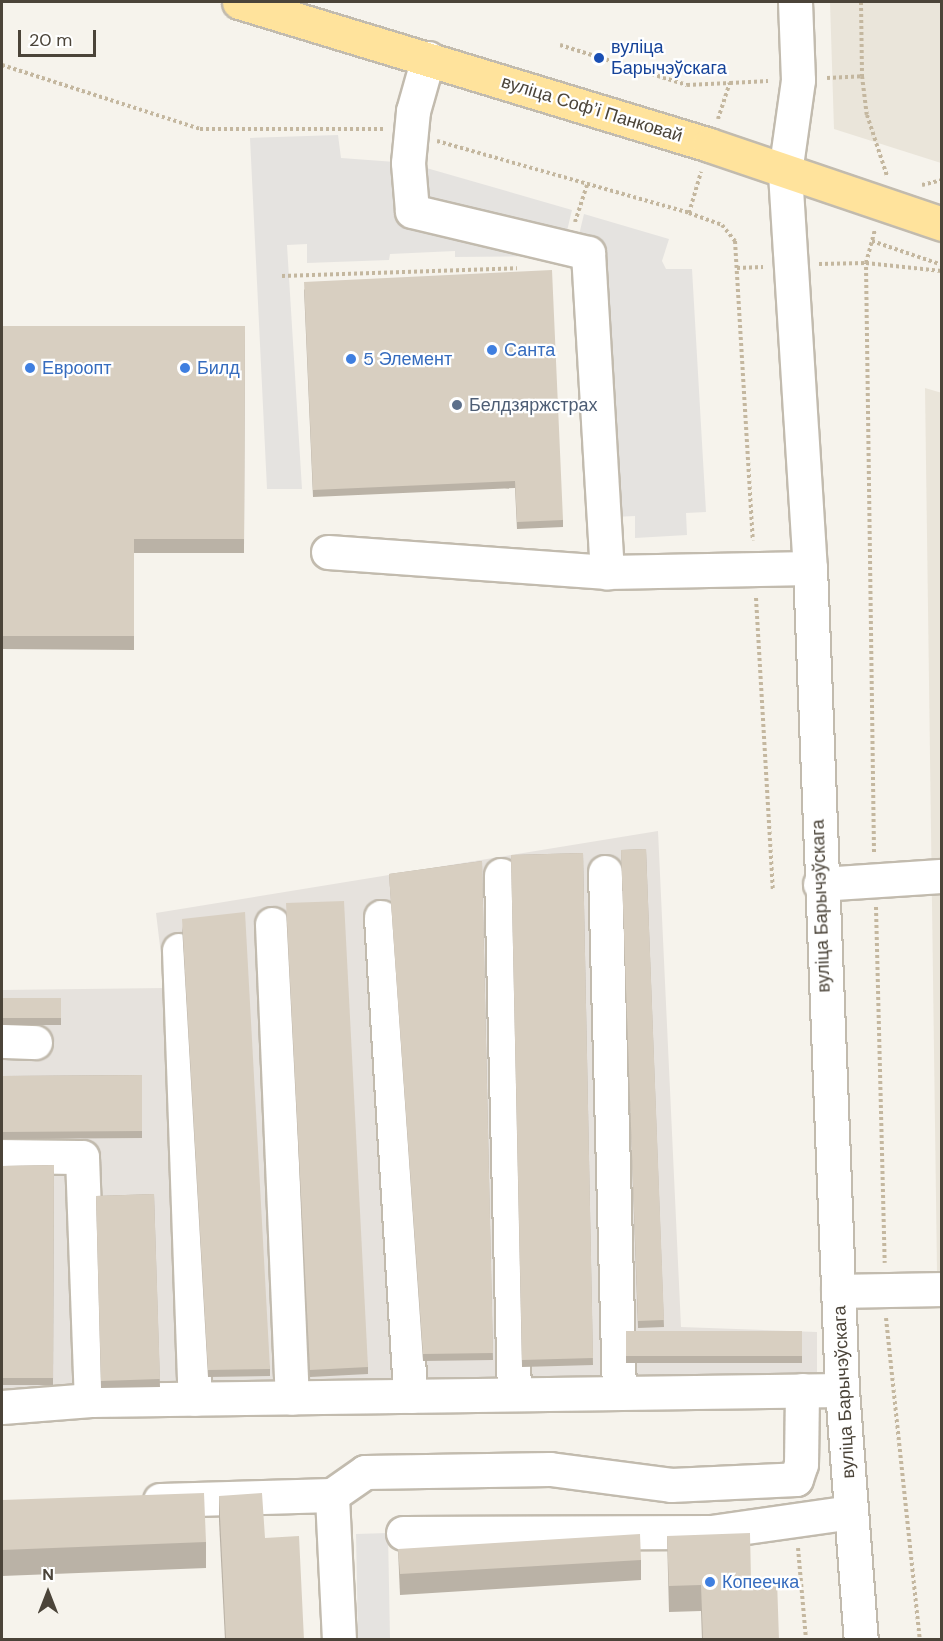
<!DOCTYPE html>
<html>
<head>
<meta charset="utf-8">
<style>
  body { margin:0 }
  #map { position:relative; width:943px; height:1641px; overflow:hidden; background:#f6f3ec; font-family:"DM Sans",sans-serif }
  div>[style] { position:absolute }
  .residential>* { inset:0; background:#eae5da }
  .industrial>* { inset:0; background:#e6e2dd }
  .parking>* { inset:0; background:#e5e3e0 }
  .path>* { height:4px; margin-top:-2px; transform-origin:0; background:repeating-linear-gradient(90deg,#c4b79f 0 3px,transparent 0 6px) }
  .roads { filter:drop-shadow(2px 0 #c2bbae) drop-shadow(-2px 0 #c2bbae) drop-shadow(0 2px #c2bbae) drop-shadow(0 -2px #c2bbae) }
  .minor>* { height:33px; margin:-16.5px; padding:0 16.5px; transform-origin:16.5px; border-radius:16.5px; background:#fff }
  .major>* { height:33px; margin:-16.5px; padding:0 16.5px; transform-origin:16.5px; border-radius:16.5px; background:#ffe39c }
  .wall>* { inset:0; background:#bab2a6 }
  .building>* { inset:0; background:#d8cfc1 }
  .dots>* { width:16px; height:16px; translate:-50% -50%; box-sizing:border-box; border:3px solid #fff; border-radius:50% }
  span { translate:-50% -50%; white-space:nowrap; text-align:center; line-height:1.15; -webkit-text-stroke:4.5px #fff; paint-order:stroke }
  .transit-label { font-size:18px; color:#164399 }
  .left { translate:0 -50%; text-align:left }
  .street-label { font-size:18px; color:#4b4439 }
  .shop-label { font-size:18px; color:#366cbe }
  .service-label { font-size:18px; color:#4e5e75 }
  .frame { position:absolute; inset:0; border:3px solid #4b4439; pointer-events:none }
  .north { position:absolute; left:18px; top:1563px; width:60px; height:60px; -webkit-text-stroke:4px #fff; paint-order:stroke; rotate:0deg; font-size:16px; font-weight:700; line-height:24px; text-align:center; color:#4b4439 }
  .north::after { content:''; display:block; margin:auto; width:21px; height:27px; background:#4b4439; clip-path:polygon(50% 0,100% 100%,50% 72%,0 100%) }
  .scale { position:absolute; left:18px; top:30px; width:78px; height:27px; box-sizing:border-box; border:3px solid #4b4439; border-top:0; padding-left:8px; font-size:18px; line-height:21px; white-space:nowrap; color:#4b4439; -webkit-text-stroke:4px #fff; paint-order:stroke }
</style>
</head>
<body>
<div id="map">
  <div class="residential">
    <div style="clip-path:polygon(830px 2px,941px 2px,941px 163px,834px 129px)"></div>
    <div style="clip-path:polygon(925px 388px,942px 393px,941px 1314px,937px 1272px)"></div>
  </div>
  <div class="industrial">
    <div style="clip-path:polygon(658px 831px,681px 1327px,817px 1332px,817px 1374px,2px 1396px,2px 990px,165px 988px,156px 913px)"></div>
  </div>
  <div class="parking">
    <div style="clip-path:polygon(338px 135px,341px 158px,409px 163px,572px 210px,566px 235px,578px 239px,584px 214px,669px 239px,662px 261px,666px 269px,692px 269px,706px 512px,686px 513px,687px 535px,635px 538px,635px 516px,593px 518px,576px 269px,558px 256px,455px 257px,455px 251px,390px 254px,389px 260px,307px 263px,307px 244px,287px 245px,302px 489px,267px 489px,250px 138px)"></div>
    <div style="clip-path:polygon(388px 1533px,390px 1639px,358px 1639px,356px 1534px)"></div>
  </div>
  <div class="path">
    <div style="left:861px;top:2px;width:74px;rotate:89.2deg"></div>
    <div style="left:560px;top:45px;width:133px;rotate:17.5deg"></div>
    <div style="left:687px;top:85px;width:43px;rotate:-2.7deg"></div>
    <div style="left:2px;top:65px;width:208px;rotate:17.9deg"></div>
    <div style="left:200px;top:129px;width:183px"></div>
    <div style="left:827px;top:78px;width:35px;rotate:-3deg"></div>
    <div style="left:862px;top:76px;width:39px;rotate:83deg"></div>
    <div style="left:867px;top:115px;width:64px;rotate:71.8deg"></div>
    <div style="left:718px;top:119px;width:38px;rotate:-72deg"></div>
    <div style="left:730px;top:83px;width:38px;rotate:-3deg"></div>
    <div style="left:437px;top:141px;width:262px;rotate:15.9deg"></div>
    <div style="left:689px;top:213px;width:35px;rotate:20deg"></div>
    <div style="left:722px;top:225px;width:21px;rotate:51deg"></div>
    <div style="left:735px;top:241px;width:300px;rotate:86.6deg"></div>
    <div style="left:922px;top:185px;width:21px;rotate:-14deg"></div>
    <div style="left:689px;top:213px;width:43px;rotate:-73.7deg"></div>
    <div style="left:575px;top:222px;width:39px;rotate:-72deg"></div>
    <div style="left:872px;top:241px;width:74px;rotate:18.9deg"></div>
    <div style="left:819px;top:264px;width:47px;rotate:-1.2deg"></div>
    <div style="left:866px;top:263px;width:76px;rotate:6deg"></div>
    <div style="left:737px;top:268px;width:26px;rotate:-2deg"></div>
    <div style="left:282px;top:276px;width:235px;rotate:-1.9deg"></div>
    <div style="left:756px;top:598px;width:292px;rotate:86.7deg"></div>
    <div style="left:874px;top:852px;width:589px;rotate:-90.78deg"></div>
    <div style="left:866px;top:263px;width:34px;rotate:-75deg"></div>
    <div style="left:876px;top:907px;width:356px;rotate:88.6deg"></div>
    <div style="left:886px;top:1318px;width:324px;rotate:84deg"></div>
    <div style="left:798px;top:1548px;width:92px;rotate:85deg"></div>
  </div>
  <div class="roads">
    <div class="minor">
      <div style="left:795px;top:2px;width:78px;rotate:87.8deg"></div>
      <div style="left:798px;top:80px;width:94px;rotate:98deg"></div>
      <div style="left:785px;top:173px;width:396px;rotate:86.4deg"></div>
      <div style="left:810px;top:568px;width:823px;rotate:87.77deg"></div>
      <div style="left:842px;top:1390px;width:251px;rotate:85.7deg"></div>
      <div style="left:428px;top:58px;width:55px;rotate:105.8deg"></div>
      <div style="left:413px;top:111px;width:52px;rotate:95.5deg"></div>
      <div style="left:408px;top:163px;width:48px;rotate:85.2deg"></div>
      <div style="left:412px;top:211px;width:181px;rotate:13.4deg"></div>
      <div style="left:588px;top:253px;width:320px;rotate:86.6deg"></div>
      <div style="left:328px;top:552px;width:280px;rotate:4.1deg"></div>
      <div style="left:607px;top:572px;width:203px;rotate:-1.1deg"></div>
      <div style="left:605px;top:872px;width:521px;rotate:88.46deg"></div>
      <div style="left:501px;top:875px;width:519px;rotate:88.57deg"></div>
      <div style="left:820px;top:884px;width:122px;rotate:-3.8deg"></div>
      <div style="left:381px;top:917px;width:480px;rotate:86.5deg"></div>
      <div style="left:272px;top:924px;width:474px;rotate:87.6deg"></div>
      <div style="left:179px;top:950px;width:449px;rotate:88deg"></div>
      <div style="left:2px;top:1041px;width:33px;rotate:2deg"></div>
      <div style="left:2px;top:1156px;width:80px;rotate:0.7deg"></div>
      <div style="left:82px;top:1157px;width:243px;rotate:87.9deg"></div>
      <div style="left:838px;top:1291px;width:104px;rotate:-1.1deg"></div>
      <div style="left:2px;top:1407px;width:89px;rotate:-4.5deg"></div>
      <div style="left:91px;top:1400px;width:751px;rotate:-0.76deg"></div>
      <div style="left:160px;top:1500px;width:172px;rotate:-1.7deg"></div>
      <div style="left:403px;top:1533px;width:308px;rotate:-0.2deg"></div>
      <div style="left:711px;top:1532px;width:141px;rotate:-8.1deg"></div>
      <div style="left:339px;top:1640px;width:145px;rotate:-92.8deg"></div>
      <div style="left:332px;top:1495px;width:40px;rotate:-34.9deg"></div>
      <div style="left:365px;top:1472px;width:185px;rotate:-0.9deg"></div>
      <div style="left:550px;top:1469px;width:122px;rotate:7.5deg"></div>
      <div style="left:671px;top:1485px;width:125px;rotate:-2.7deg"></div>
      <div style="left:796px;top:1479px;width:16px;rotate:-72deg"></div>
      <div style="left:801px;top:1464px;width:74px;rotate:-89.2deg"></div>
    </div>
    <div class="major">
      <div style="left:239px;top:2px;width:491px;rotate:16.9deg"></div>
      <div style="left:709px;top:145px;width:246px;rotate:18.7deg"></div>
    </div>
  </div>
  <div class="wall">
    <div style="clip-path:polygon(304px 289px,563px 520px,563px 527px,517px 529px,515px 488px,313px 497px)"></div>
    <div style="clip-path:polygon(2px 326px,245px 326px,244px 553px,134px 553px,134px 650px,2px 649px)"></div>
    <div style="clip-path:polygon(646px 849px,664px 1327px,638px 1328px,621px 850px)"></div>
    <div style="clip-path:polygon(583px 853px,593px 1365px,522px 1367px,511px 855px)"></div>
    <div style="clip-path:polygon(482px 861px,493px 1360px,423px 1361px,389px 874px)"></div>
    <div style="clip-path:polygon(286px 910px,368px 1367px,368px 1374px,310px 1377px)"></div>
    <div style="clip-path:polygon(182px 926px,270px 1369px,270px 1376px,208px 1377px)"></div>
    <div style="clip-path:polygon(2px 998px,61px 998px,61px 1025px,2px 1025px)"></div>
    <div style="clip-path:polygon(142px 1075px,142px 1138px,2px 1139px,2px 1076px)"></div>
    <div style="clip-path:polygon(54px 1165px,53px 1385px,2px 1385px,2px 1166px)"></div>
    <div style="clip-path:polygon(154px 1194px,160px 1387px,101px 1388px,96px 1196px)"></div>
    <div style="clip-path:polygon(626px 1331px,802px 1331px,802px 1363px,626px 1363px)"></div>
    <div style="clip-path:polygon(219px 1496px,265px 1538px,304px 1640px,225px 1640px,219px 1521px)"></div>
    <div style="clip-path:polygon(2px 1500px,206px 1542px,206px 1568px,2px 1576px)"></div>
    <div style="clip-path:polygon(667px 1536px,751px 1580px,779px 1640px,702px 1640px,701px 1611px,669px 1612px)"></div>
    <div style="clip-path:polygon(398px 1549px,641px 1560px,641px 1580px,400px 1595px)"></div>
  </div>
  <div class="building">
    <div style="clip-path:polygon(552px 270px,563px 520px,517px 522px,515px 481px,313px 490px,304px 282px)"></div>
    <div style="clip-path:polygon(2px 326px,245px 326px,244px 539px,134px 539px,134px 636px,2px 636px)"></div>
    <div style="clip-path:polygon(646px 849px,664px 1320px,638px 1321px,621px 850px)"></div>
    <div style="clip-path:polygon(583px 853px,593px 1358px,522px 1360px,511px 855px)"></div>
    <div style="clip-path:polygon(482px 861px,493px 1353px,423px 1354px,389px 874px)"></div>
    <div style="clip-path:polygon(344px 901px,368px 1367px,310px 1370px,286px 903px)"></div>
    <div style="clip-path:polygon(245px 912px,270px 1369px,208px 1370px,182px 919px)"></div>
    <div style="clip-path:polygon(2px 998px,61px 998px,61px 1018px,2px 1018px)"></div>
    <div style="clip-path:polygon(142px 1075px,142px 1131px,2px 1132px,2px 1076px)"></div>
    <div style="clip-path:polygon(54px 1165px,53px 1378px,2px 1378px,2px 1166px)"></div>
    <div style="clip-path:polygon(154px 1194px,160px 1379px,101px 1381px,96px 1196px)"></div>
    <div style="clip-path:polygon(626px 1331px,802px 1331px,802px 1356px,626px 1356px)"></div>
    <div style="clip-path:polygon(204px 1493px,206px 1542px,2px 1550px,2px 1500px)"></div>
    <div style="clip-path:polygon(262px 1493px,265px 1538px,299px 1536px,304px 1640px,226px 1640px,219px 1496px)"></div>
    <div style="clip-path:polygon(750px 1533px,751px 1580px,777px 1580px,779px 1640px,703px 1640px,701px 1585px,669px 1586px,667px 1536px)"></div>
    <div style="clip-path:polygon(640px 1534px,641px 1560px,400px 1574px,398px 1549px)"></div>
  </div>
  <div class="dots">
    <div style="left:599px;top:58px;background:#1a4fb4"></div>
    <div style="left:492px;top:350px;background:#3f7fe0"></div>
    <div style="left:351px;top:359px;background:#3f7fe0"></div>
    <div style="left:30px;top:368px;background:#3f7fe0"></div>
    <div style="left:185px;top:368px;background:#3f7fe0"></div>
    <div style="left:457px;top:405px;background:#5c6f8a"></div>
    <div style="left:710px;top:1582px;background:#3f7fe0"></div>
  </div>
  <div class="transit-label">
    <span class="left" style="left:611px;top:58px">вуліца<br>Барычэўскага</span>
  </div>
  <div class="street-label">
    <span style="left:592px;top:109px;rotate:17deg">вуліца Софʼі Панковай</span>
    <span style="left:821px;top:906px;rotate:-92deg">вуліца Барычэўскага</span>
    <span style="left:844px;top:1392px;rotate:-93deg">вуліца Барычэўскага</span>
  </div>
  <div class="shop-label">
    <span class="left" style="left:504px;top:350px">Санта</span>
    <span class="left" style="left:363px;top:359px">5 Элемент</span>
    <span class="left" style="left:42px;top:368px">Евроопт</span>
    <span class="left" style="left:197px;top:368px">Билд</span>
    <span class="left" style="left:722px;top:1582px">Копеечка</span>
  </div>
  <div class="service-label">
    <span class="left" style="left:469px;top:405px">Белдзяржстрах</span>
  </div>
  <div class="frame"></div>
  <div class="north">N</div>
  <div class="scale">20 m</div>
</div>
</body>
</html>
